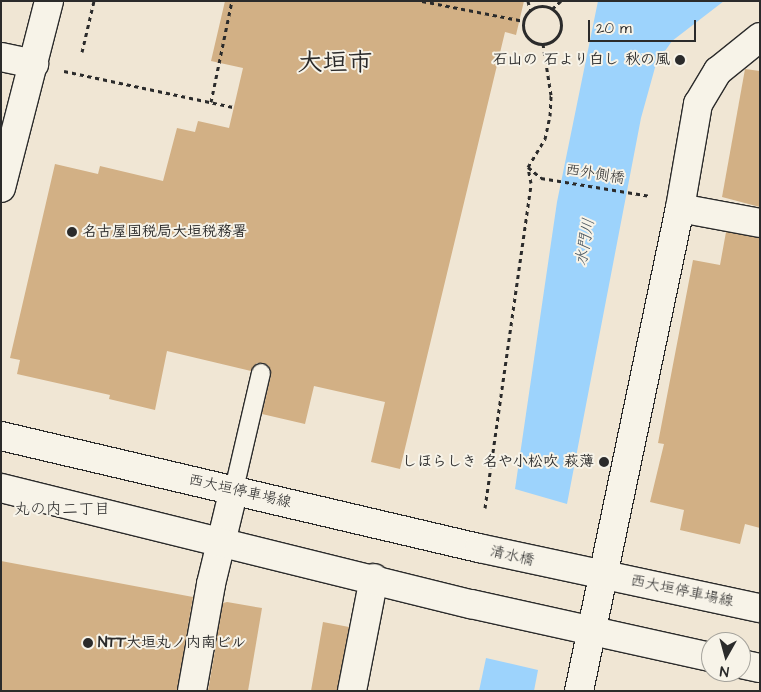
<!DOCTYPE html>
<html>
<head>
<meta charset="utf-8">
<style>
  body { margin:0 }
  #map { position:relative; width:761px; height:692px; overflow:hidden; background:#f0e6d4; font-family:"Architects Daughter","Klee One",sans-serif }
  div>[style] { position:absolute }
  .water>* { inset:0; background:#9dd3fc }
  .building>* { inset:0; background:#d2b085 }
  .path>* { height:3px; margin-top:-1.5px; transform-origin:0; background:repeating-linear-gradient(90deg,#2b2b2b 0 4px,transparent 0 8px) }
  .path>.ring { margin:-1.5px; padding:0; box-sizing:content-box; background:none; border:3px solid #2b2b2b; border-radius:50% }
  .roads { filter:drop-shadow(1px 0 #2b2b2b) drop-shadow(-1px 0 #2b2b2b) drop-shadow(0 1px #2b2b2b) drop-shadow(0 -1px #2b2b2b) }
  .service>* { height:18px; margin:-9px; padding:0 9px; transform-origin:9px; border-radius:9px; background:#f7f3e8 }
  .minor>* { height:28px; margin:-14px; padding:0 14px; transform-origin:14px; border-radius:14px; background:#f7f3e8 }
  .tertiary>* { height:28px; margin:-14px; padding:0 14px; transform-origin:14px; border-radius:14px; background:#f7f3e8 }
  .secondary>* { height:28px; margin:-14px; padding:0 14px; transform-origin:14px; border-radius:14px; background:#f7f3e8 }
  .dots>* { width:14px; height:14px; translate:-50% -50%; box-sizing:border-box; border:2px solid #f7f3e8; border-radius:50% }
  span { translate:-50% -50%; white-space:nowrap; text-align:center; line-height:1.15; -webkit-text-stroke:4px #f7f3e8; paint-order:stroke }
  .poi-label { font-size:15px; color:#2b2b2b; font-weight:700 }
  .right { translate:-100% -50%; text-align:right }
  .left { translate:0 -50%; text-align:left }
  .street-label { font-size:15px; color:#2b2b2b }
  .water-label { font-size:16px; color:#48555f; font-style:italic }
  .neighbourhood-label { font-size:16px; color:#2b2b2b }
  .town-label { font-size:25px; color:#2b2b2b; font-weight:700 }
  .frame { position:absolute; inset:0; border:2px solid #2b2b2b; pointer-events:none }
  .north { position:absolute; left:701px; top:632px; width:50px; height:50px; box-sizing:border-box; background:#f7f3e8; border:1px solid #a5a39c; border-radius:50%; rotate:187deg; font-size:14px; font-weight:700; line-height:20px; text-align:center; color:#2b2b2b }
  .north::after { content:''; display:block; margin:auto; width:18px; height:22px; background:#2b2b2b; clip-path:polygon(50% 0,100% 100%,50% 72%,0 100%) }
  .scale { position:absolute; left:588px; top:20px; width:108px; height:22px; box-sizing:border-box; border:2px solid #2b2b2b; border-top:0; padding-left:6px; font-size:15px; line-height:18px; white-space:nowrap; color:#2b2b2b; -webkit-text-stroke:4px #f7f3e8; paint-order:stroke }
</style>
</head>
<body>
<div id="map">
  <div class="water">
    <div style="clip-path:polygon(598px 1px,724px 1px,672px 41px,656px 64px,641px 118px,567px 504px,515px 489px,557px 202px)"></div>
    <div style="clip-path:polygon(486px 658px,538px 670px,534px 691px,479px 691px)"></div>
  </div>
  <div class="building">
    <div style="clip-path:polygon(225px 1px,524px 1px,516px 35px,505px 32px,400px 469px,371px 462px,385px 402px,314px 386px,305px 424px,262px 414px,271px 375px,269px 366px,264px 363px,257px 363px,251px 371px,167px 351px,155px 410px,109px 399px,110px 395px,17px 374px,20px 360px,10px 358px,55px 164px,98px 174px,100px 166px,163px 181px,177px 128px,195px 132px,198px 121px,229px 128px,243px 68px,211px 61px)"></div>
    <div style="clip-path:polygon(745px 69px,760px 71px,760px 207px,722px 197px)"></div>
    <div style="clip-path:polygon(726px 232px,760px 238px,760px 528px,745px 524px,740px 544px,680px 530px,684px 510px,650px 502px,664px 444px,658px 443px,693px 260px,720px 265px)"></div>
    <div style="clip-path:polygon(1px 561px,193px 597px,177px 691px,1px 691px)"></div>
    <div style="clip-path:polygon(227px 602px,262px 608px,248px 691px,208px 691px,223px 603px)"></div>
    <div style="clip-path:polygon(323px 622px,349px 627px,337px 691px,311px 691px)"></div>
  </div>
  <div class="path">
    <div style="left:422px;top:1px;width:104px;rotate:11.1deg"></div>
    <div style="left:528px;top:1px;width:9px;rotate:77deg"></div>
    <div class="ring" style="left:523px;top:6px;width:35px;height:35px"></div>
    <div style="left:552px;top:9px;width:12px;rotate:-42deg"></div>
    <div style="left:82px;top:52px;width:52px;rotate:-76.8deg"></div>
    <div style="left:64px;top:71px;width:174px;rotate:12deg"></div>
    <div style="left:211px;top:102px;width:103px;rotate:-78.3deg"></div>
    <div style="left:528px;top:167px;width:33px;rotate:-59deg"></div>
    <div style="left:545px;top:139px;width:24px;rotate:-78deg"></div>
    <div style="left:550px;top:116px;width:21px;rotate:-87deg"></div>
    <div style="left:551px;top:95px;width:52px;rotate:-98.9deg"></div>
    <div style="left:485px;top:508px;width:328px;rotate:-81.9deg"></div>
    <div style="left:531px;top:183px;width:16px;rotate:-101deg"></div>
    <div style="left:528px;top:167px;width:17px;rotate:40deg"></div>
    <div style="left:541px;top:178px;width:111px;rotate:9.3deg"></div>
  </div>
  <div class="roads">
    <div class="service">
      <div style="left:234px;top:489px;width:119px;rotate:-76.9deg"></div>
    </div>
    <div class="minor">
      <div style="left:1px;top:57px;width:34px;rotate:12deg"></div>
      <div style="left:680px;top:208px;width:81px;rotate:10.6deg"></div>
      <div style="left:192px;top:691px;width:109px;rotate:-79.9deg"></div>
      <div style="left:211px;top:584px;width:98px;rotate:-76.4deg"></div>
      <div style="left:352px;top:691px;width:115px;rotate:-79deg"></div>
      <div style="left:579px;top:691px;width:493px;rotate:-78.2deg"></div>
      <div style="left:680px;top:208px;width:106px;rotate:-80.2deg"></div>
      <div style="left:698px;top:104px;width:39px;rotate:-59deg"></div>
      <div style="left:718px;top:71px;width:54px;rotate:-39deg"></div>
    </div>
    <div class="tertiary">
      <div style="left:1px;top:188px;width:193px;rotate:-75.6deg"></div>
    </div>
    <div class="secondary">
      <div style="left:1px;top:436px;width:491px;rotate:13.2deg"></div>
      <div style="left:479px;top:548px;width:287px;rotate:12.1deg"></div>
      <div style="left:1px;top:488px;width:484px;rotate:13.9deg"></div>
      <div style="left:471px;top:604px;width:246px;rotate:12.5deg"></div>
      <div style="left:741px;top:664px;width:19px;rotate:12deg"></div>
    </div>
  </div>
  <div class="dots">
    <div style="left:680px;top:60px;background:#2b2b2b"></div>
    <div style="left:72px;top:232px;background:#2b2b2b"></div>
    <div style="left:604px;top:462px;background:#2b2b2b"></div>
    <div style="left:88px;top:643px;background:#2b2b2b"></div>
  </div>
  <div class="poi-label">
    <span class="right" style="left:670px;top:60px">石山の 石より白し 秋の風</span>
    <span class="left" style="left:82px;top:232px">名古屋国税局大垣税務署</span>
    <span class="right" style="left:594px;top:462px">しほらしき 名や小松吹 萩薄</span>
    <span class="left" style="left:98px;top:643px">NTT大垣丸ノ内南ビル</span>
  </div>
  <div class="street-label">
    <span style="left:595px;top:174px;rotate:9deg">西外側橋</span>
    <span style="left:240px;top:491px;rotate:13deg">西大垣停車場線</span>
    <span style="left:512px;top:556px;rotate:13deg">清水橋</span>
    <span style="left:682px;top:591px;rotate:12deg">西大垣停車場線</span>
  </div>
  <div class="water-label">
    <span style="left:585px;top:242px;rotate:-80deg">水門川</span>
  </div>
  <div class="neighbourhood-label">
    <span style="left:62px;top:509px">丸の内二丁目</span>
  </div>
  <div class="town-label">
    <span style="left:335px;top:63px">大垣市</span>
  </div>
  <div class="frame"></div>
  <div class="north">N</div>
  <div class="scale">20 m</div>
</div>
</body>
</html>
